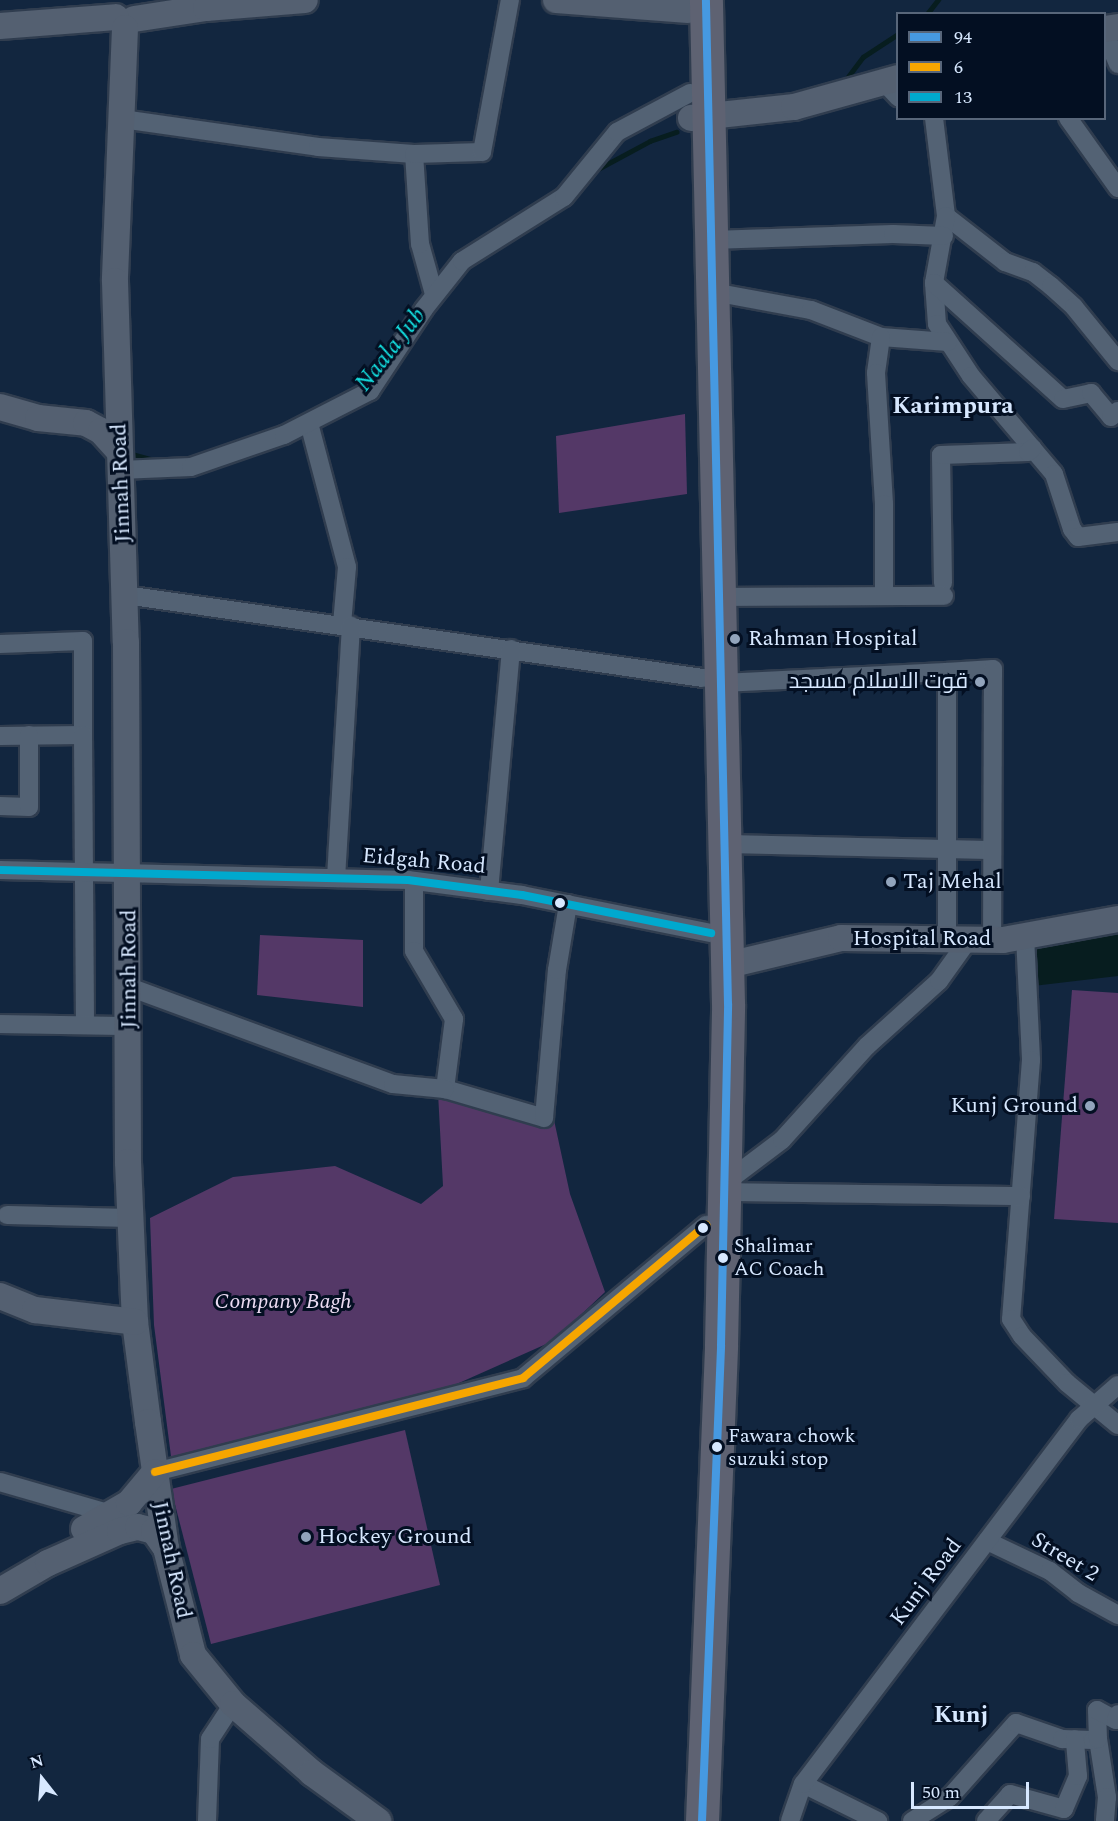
<!DOCTYPE html>
<html>
<head>
<meta charset="utf-8">
<style>
  body { margin:0 }
  #map { position:relative; width:1118px; height:1821px; overflow:hidden; background:#12263f; font-family:Spectral,Cairo,serif }
  div>[style] { position:absolute }
  .green>* { inset:0; background:#543867 }
  .water>* { inset:0; background:#071d1f }
  .stream>* { height:4.5px; margin:-2.25px; padding:0 2.25px; transform-origin:2.25px; border-radius:2.25px; background:#071d1f }
  .roads { filter:drop-shadow(2px 0 #303d4f) drop-shadow(-2px 0 #303d4f) drop-shadow(0 2px #303d4f) drop-shadow(0 -2px #303d4f) }
  .street>* { height:18px; margin:-9px; padding:0 9px; transform-origin:9px; border-radius:9px; background:#536274 }
  .secondary>* { height:26px; margin:-13px; padding:0 13px; transform-origin:13px; border-radius:13px; background:#546071 }
  .highway>* { height:33px; margin:-16.5px; padding:0 16.5px; transform-origin:16.5px; border-radius:16.5px; background:#5e6272 }
  .bus-1>* { height:8px; margin:-4px; padding:0 4px; transform-origin:4px; border-radius:4px; background:#4699e1 }
  .bus-2>* { height:8px; margin:-4px; padding:0 4px; transform-origin:4px; border-radius:4px; background:#f7a600 }
  .bus-3>* { height:8px; margin:-4px; padding:0 4px; transform-origin:4px; border-radius:4px; background:#00a9ce }
  .dots>* { width:16px; height:16px; translate:-50% -50%; box-sizing:border-box; border:3px solid #030f22; border-radius:50% }
  span { translate:-50% -50%; white-space:nowrap; text-align:center; line-height:1.15; -webkit-text-stroke:6px #030f22; paint-order:stroke }
  .bus-label { font-size:20px; color:#d7e8ff }
  .left { translate:0 -50%; text-align:left }
  .street-label { font-size:22px; color:#d7e8ff }
  .poi-label { font-size:22px; color:#d7e8ff }
  .right { translate:-100% -50%; text-align:right }
  .park-label { font-size:22px; color:#ebdbf2; font-style:italic }
  .water-label { font-size:24px; color:#14dfe0; font-style:italic }
  .neighbourhood-label { font-size:24px; color:#d7e8ff; font-weight:700 }
  .legend { position:absolute; left:896px; top:12px; width:210px; height:108px; box-sizing:border-box; background:#030f22; border:2px solid #58667a; margin:0; padding:8px 10px; list-style:none; font-size:18px; color:#d7e8ff }
  .legend li { display:flex; align-items:center; gap:12px; height:30px }
  .legend b { width:30px; border:2px solid #58667a }
  .north { position:absolute; left:12px; top:1749px; width:60px; height:60px; -webkit-text-stroke:4px #030f22; paint-order:stroke; rotate:343deg; font-size:16px; font-weight:700; line-height:24px; text-align:center; color:#d7e8ff }
  .north::after { content:''; display:block; margin:auto; width:21px; height:27px; background:#d7e8ff; clip-path:polygon(50% 0,100% 100%,50% 72%,0 100%) }
  .scale { position:absolute; left:911px; top:1782px; width:118px; height:27px; box-sizing:border-box; border:3px solid #d7e8ff; border-top:0; padding-left:8px; font-size:18px; line-height:21px; white-space:nowrap; color:#d7e8ff; -webkit-text-stroke:4px #030f22; paint-order:stroke }
</style>
</head>
<body>
<div id="map">
  <div class="green">
    <div style="clip-path:polygon(685px 414px,687px 494px,559px 513px,556px 436px)"></div>
    <div style="clip-path:polygon(260px 935px,363px 940px,363px 1007px,257px 995px)"></div>
    <div style="clip-path:polygon(1072px 990px,1118px 993px,1118px 1223px,1054px 1219px)"></div>
    <div style="clip-path:polygon(438px 1093px,554px 1120px,570px 1194px,605px 1292px,553px 1341px,414px 1403px,172px 1464px,154px 1325px,150px 1218px,233px 1177px,335px 1166px,421px 1204px,443px 1186px)"></div>
    <div style="clip-path:polygon(405px 1430px,440px 1585px,211px 1644px,171px 1489px)"></div>
  </div>
  <div class="water">
    <div style="clip-path:polygon(1118px 923px,1118px 976px,1033px 986px,1028px 942px)"></div>
  </div>
  <div class="stream">
    <div style="left:927px;top:14px;width:18px;rotate:-52deg"></div>
    <div style="left:844px;top:82px;width:31px;rotate:-53deg"></div>
    <div style="left:863px;top:57px;width:42px;rotate:-33.3deg"></div>
    <div style="left:596px;top:170px;width:61px;rotate:-28.2deg"></div>
    <div style="left:650px;top:141px;width:28px;rotate:-19deg"></div>
    <div style="left:128px;top:453px;width:31px;rotate:15deg"></div>
  </div>
  <div class="roads">
    <div class="street">
      <div style="left:1104px;top:31px;width:36px;rotate:67deg"></div>
      <div style="left:884px;top:82px;width:21px;rotate:47deg"></div>
      <div style="left:934px;top:118px;width:99px;rotate:83deg"></div>
      <div style="left:946px;top:216px;width:75px;rotate:37.9deg"></div>
      <div style="left:1005px;top:262px;width:30px;rotate:20deg"></div>
      <div style="left:1033px;top:272px;width:23px;rotate:38deg"></div>
      <div style="left:1051px;top:286px;width:31px;rotate:42deg"></div>
      <div style="left:1074px;top:307px;width:70px;rotate:50.8deg"></div>
      <div style="left:1068px;top:118px;width:86px;rotate:54.5deg"></div>
      <div style="left:122px;top:119px;width:198px;rotate:8.1deg"></div>
      <div style="left:318px;top:147px;width:96px;rotate:4.2deg"></div>
      <div style="left:946px;top:216px;width:68px;rotate:100.2deg"></div>
      <div style="left:934px;top:283px;width:41px;rotate:85.8deg"></div>
      <div style="left:937px;top:324px;width:62px;rotate:56.8deg"></div>
      <div style="left:971px;top:376px;width:128px;rotate:49.7deg"></div>
      <div style="left:1054px;top:474px;width:58px;rotate:71.9deg"></div>
      <div style="left:1072px;top:529px;width:10px;rotate:53deg"></div>
      <div style="left:1078px;top:537px;width:40px;rotate:-7.1deg"></div>
      <div style="left:711px;top:240px;width:182px;rotate:-1.9deg"></div>
      <div style="left:893px;top:234px;width:51px;rotate:2.2deg"></div>
      <div style="left:934px;top:283px;width:173px;rotate:42deg"></div>
      <div style="left:1063px;top:399px;width:29px;rotate:-12deg"></div>
      <div style="left:1091px;top:393px;width:31px;rotate:50deg"></div>
      <div style="left:1111px;top:417px;width:9px;rotate:-41deg"></div>
      <div style="left:713px;top:292px;width:100px;rotate:10.4deg"></div>
      <div style="left:811px;top:310px;width:75px;rotate:21.1deg"></div>
      <div style="left:881px;top:337px;width:67px;rotate:4.3deg"></div>
      <div style="left:434px;top:294px;width:52px;rotate:-105.6deg"></div>
      <div style="left:420px;top:244px;width:90px;rotate:-93.8deg"></div>
      <div style="left:414px;top:154px;width:68px;rotate:-1.7deg"></div>
      <div style="left:482px;top:152px;width:155px;rotate:-79.6deg"></div>
      <div style="left:881px;top:337px;width:36px;rotate:98deg"></div>
      <div style="left:876px;top:373px;width:131px;rotate:86.5deg"></div>
      <div style="left:884px;top:504px;width:92px;rotate:90deg"></div>
      <div style="left:309px;top:423px;width:149px;rotate:75.2deg"></div>
      <div style="left:347px;top:567px;width:57px;rotate:95deg"></div>
      <div style="left:120px;top:470px;width:71px;rotate:-2.4deg"></div>
      <div style="left:191px;top:467px;width:98px;rotate:-19deg"></div>
      <div style="left:284px;top:435px;width:97px;rotate:-27.1deg"></div>
      <div style="left:370px;top:391px;width:98px;rotate:-56.6deg"></div>
      <div style="left:424px;top:309px;width:61px;rotate:-51.6deg"></div>
      <div style="left:462px;top:261px;width:120px;rotate:-32.1deg"></div>
      <div style="left:564px;top:197px;width:84px;rotate:-50.8deg"></div>
      <div style="left:617px;top:132px;width:83px;rotate:-28.1deg"></div>
      <div style="left:943px;top:583px;width:128px;rotate:-90.9deg"></div>
      <div style="left:941px;top:455px;width:87px;rotate:-2deg"></div>
      <div style="left:1028px;top:452px;width:6px;rotate:-39deg"></div>
      <div style="left:125px;top:595px;width:584px;rotate:8.17deg"></div>
      <div style="left:720px;top:597px;width:224px;rotate:-0.3deg"></div>
      <div style="left:0;top:644px;width:83px;rotate:-2.1deg"></div>
      <div style="left:83px;top:641px;width:94px;rotate:90deg"></div>
      <div style="left:83px;top:735px;width:83px;rotate:179.3deg"></div>
      <div style="left:721px;top:683px;width:226px;rotate:-2.8deg"></div>
      <div style="left:83px;top:735px;width:290px;rotate:89.6deg"></div>
      <div style="left:0;top:806px;width:29px;rotate:2deg"></div>
      <div style="left:29px;top:807px;width:72px;rotate:-90deg"></div>
      <div style="left:726px;top:844px;width:264px;rotate:1.3deg"></div>
      <div style="left:0;top:870px;width:408px;rotate:1.4deg"></div>
      <div style="left:408px;top:880px;width:115px;rotate:7.5deg"></div>
      <div style="left:522px;top:895px;width:193px;rotate:11.4deg"></div>
      <div style="left:336px;top:878px;width:253px;rotate:-86.6deg"></div>
      <div style="left:414px;top:881px;width:70px;rotate:90deg"></div>
      <div style="left:414px;top:951px;width:79px;rotate:59.5deg"></div>
      <div style="left:454px;top:1019px;width:71px;rotate:97.3deg"></div>
      <div style="left:445px;top:1089px;width:103px;rotate:16.3deg"></div>
      <div style="left:544px;top:1118px;width:149px;rotate:-85deg"></div>
      <div style="left:557px;top:970px;width:67px;rotate:-80.5deg"></div>
      <div style="left:489px;top:891px;width:243px;rotate:-84.8deg"></div>
      <div style="left:1025px;top:936px;width:124px;rotate:87.2deg"></div>
      <div style="left:1031px;top:1060px;width:260px;rotate:94.4deg"></div>
      <div style="left:1011px;top:1319px;width:20px;rotate:57deg"></div>
      <div style="left:1022px;top:1336px;width:65px;rotate:46.2deg"></div>
      <div style="left:1067px;top:1383px;width:66px;rotate:39.5deg"></div>
      <div style="left:947px;top:939px;width:267px;rotate:-90deg"></div>
      <div style="left:947px;top:672px;width:46px;rotate:-3.7deg"></div>
      <div style="left:993px;top:669px;width:271px;rotate:90.2deg"></div>
      <div style="left:129px;top:987px;width:281px;rotate:20.2deg"></div>
      <div style="left:393px;top:1084px;width:52px;rotate:5.5deg"></div>
      <div style="left:0;top:1024px;width:129px;rotate:0.9deg"></div>
      <div style="left:725px;top:1183px;width:71px;rotate:-37deg"></div>
      <div style="left:782px;top:1140px;width:127px;rotate:-47.9deg"></div>
      <div style="left:867px;top:1046px;width:97px;rotate:-42.1deg"></div>
      <div style="left:939px;top:981px;width:52px;rotate:-54.5deg"></div>
      <div style="left:725px;top:1192px;width:296px;rotate:0.8deg"></div>
      <div style="left:7px;top:1215px;width:124px;rotate:1.4deg"></div>
      <div style="left:155px;top:1472px;width:380px;rotate:-14.3deg"></div>
      <div style="left:523px;top:1378px;width:239px;rotate:-39.9deg"></div>
      <div style="left:0;top:1482px;width:119px;rotate:16.1deg"></div>
      <div style="left:987px;top:1541px;width:70px;rotate:25.5deg"></div>
      <div style="left:1050px;top:1571px;width:36px;rotate:38deg"></div>
      <div style="left:1078px;top:1593px;width:46px;rotate:28.8deg"></div>
      <div style="left:1098px;top:1739px;width:59px;rotate:81.2deg"></div>
      <div style="left:1107px;top:1797px;width:24px;rotate:95deg"></div>
      <div style="left:803px;top:1784px;width:84px;rotate:26.3deg"></div>
      <div style="left:207px;top:1821px;width:82px;rotate:-87.9deg"></div>
      <div style="left:210px;top:1739px;width:42px;rotate:-56.7deg"></div>
      <div style="left:790px;top:1821px;width:39px;rotate:-71deg"></div>
      <div style="left:803px;top:1784px;width:458px;rotate:-52.9deg"></div>
      <div style="left:1079px;top:1419px;width:52px;rotate:-41.1deg"></div>
      <div style="left:912px;top:1821px;width:45px;rotate:-32.3deg"></div>
      <div style="left:950px;top:1797px;width:99px;rotate:-48.3deg"></div>
      <div style="left:1016px;top:1723px;width:49px;rotate:19.2deg"></div>
      <div style="left:1062px;top:1739px;width:31px;rotate:2deg"></div>
      <div style="left:1093px;top:1740px;width:5px;rotate:-11deg"></div>
      <div style="left:1098px;top:1739px;width:29px;rotate:-92deg"></div>
      <div style="left:1097px;top:1710px;width:21px;rotate:28deg"></div>
      <div style="left:1116px;top:1720px;width:6px;rotate:-72deg"></div>
      <div style="left:986px;top:1821px;width:36px;rotate:-48deg"></div>
      <div style="left:1010px;top:1794px;width:56px;rotate:15.5deg"></div>
      <div style="left:1064px;top:1809px;width:36px;rotate:-67deg"></div>
      <div style="left:1078px;top:1776px;width:37px;rotate:-95deg"></div>
    </div>
    <div class="secondary">
      <div style="left:556px;top:0;width:133px;rotate:4.3deg"></div>
      <div style="left:134px;top:19px;width:73px;rotate:-8.7deg"></div>
      <div style="left:206px;top:8px;width:99px;rotate:-4.6deg"></div>
      <div style="left:0;top:26px;width:116px;rotate:-4.4deg"></div>
      <div style="left:125px;top:28px;width:253px;rotate:92.3deg"></div>
      <div style="left:115px;top:281px;width:361px;rotate:88.3deg"></div>
      <div style="left:126px;top:642px;width:520px;rotate:89.78deg"></div>
      <div style="left:128px;top:1162px;width:160px;rotate:87.5deg"></div>
      <div style="left:135px;top:1322px;width:101px;rotate:82.6deg"></div>
      <div style="left:148px;top:1422px;width:127px;rotate:81.9deg"></div>
      <div style="left:166px;top:1548px;width:110px;rotate:75.8deg"></div>
      <div style="left:193px;top:1655px;width:63px;rotate:50.8deg"></div>
      <div style="left:233px;top:1704px;width:105px;rotate:41.1deg"></div>
      <div style="left:312px;top:1773px;width:82px;rotate:36deg"></div>
      <div style="left:1104px;top:29px;width:14px;rotate:-8deg"></div>
      <div style="left:691px;top:118px;width:104px;rotate:-6.1deg"></div>
      <div style="left:794px;top:107px;width:108px;rotate:-15.6deg"></div>
      <div style="left:0;top:407px;width:40px;rotate:16deg"></div>
      <div style="left:38px;top:418px;width:48px;rotate:5.9deg"></div>
      <div style="left:86px;top:423px;width:17px;rotate:28deg"></div>
      <div style="left:101px;top:431px;width:27px;rotate:48deg"></div>
      <div style="left:728px;top:965px;width:116px;rotate:-13.4deg"></div>
      <div style="left:841px;top:938px;width:162px;rotate:0.7deg"></div>
      <div style="left:1003px;top:940px;width:117px;rotate:-10.3deg"></div>
      <div style="left:0;top:1296px;width:38px;rotate:22deg"></div>
      <div style="left:35px;top:1310px;width:101px;rotate:6.8deg"></div>
      <div style="left:84px;top:1529px;width:52px;rotate:-30deg"></div>
      <div style="left:129px;top:1503px;width:40px;rotate:-50deg"></div>
      <div style="left:0;top:1591px;width:56px;rotate:-30.3deg"></div>
      <div style="left:48px;top:1563px;width:79px;rotate:-24deg"></div>
      <div style="left:120px;top:1531px;width:18px;rotate:-13deg"></div>
      <div style="left:138px;top:1527px;width:16px;rotate:14deg"></div>
      <div style="left:154px;top:1531px;width:21px;rotate:55deg"></div>
    </div>
    <div class="highway">
      <div style="left:702px;top:1821px;width:476px;rotate:-87.7deg"></div>
      <div style="left:721px;top:1345px;width:341px;rotate:-88.8deg"></div>
      <div style="left:728px;top:1004px;width:1004px;rotate:-91.26deg"></div>
    </div>
  </div>
  <div class="bus-1">
    <div style="left:702px;top:1821px;width:476px;rotate:-87.7deg"></div>
    <div style="left:721px;top:1345px;width:341px;rotate:-88.8deg"></div>
    <div style="left:728px;top:1004px;width:1004px;rotate:-91.26deg"></div>
  </div>
  <div class="bus-2">
    <div style="left:155px;top:1472px;width:380px;rotate:-14.3deg"></div>
    <div style="left:523px;top:1378px;width:239px;rotate:-39.9deg"></div>
  </div>
  <div class="bus-3">
    <div style="left:0;top:870px;width:408px;rotate:1.4deg"></div>
    <div style="left:408px;top:880px;width:115px;rotate:7.5deg"></div>
    <div style="left:522px;top:895px;width:193px;rotate:11.4deg"></div>
  </div>
  <div class="dots">
    <div style="left:735px;top:639px;background:#92a4bc"></div>
    <div style="left:980px;top:682px;background:#92a4bc"></div>
    <div style="left:891px;top:882px;background:#92a4bc"></div>
    <div style="left:560px;top:903px;background:#d7e8ff"></div>
    <div style="left:1090px;top:1106px;background:#92a4bc"></div>
    <div style="left:703px;top:1228px;background:#d7e8ff"></div>
    <div style="left:723px;top:1258px;background:#d7e8ff"></div>
    <div style="left:717px;top:1447px;background:#d7e8ff"></div>
    <div style="left:306px;top:1537px;background:#92a4bc"></div>
  </div>
  <div class="bus-label">
    <span class="left" style="left:734px;top:1258px">Shalimar<br>AC Coach</span>
    <span class="left" style="left:728px;top:1448px">Fawara chowk<br>suzuki stop</span>
  </div>
  <div class="street-label">
    <span style="left:121px;top:483px;rotate:-92deg">Jinnah Road</span>
    <span style="left:424px;top:861px;rotate:5deg">Eidgah Road</span>
    <span style="left:922px;top:939px">Hospital Road</span>
    <span style="left:129px;top:969px;rotate:-90deg">Jinnah Road</span>
    <span style="left:1065px;top:1557px;rotate:31deg">Street 2</span>
    <span style="left:172px;top:1560px;rotate:78deg">Jinnah Road</span>
    <span style="left:926px;top:1582px;rotate:-53deg">Kunj Road</span>
  </div>
  <div class="poi-label">
    <span class="left" style="left:748px;top:639px">Rahman Hospital</span>
    <span class="right" style="left:968px;top:682px">قوت الاسلام مسجد</span>
    <span class="left" style="left:903px;top:882px">Taj Mehal</span>
    <span class="right" style="left:1078px;top:1106px">Kunj Ground</span>
    <span class="left" style="left:318px;top:1537px">Hockey Ground</span>
  </div>
  <div class="park-label">
    <span style="left:283px;top:1302px">Company Bagh</span>
  </div>
  <div class="water-label">
    <span style="left:391px;top:350px;rotate:-52deg">Naala Jub</span>
  </div>
  <div class="neighbourhood-label">
    <span style="left:953px;top:407px">Karimpura</span>
    <span style="left:961px;top:1716px">Kunj</span>
  </div>
  <ul class="legend">
  <li><b style="height:8px;background:#4699e1"></b>94</li>
  <li><b style="height:8px;background:#f7a600"></b>6</li>
  <li><b style="height:8px;background:#00a9ce"></b>13</li>
  </ul>
  <div class="north">N</div>
  <div class="scale">50 m</div>
</div>
</body>
</html>
